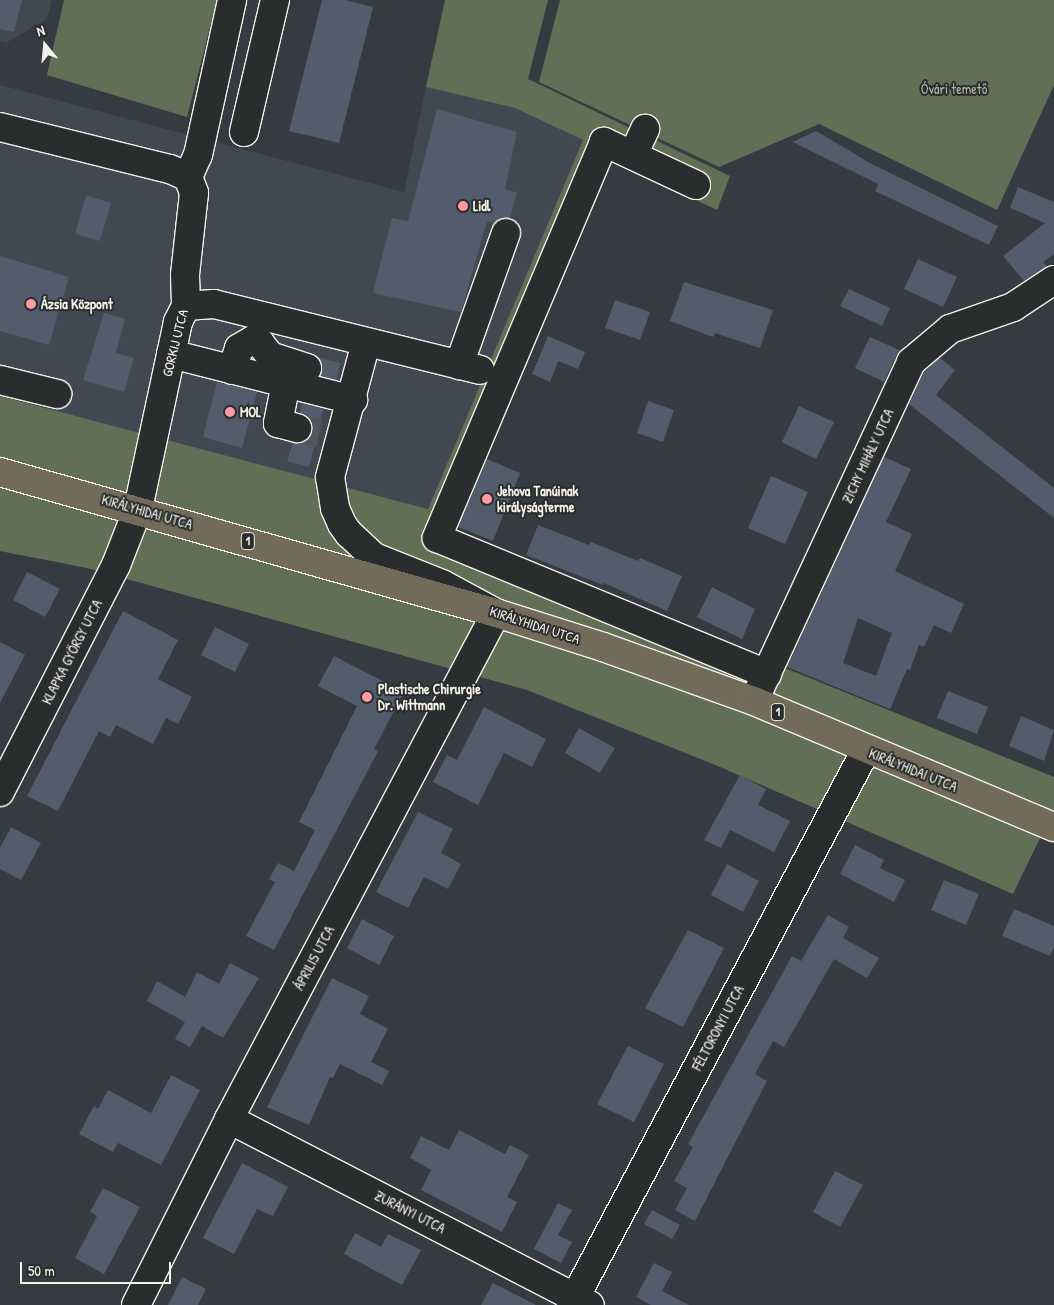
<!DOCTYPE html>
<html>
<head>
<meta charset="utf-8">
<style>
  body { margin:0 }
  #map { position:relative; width:1054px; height:1305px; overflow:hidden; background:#363b41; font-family:"Patrick Hand",sans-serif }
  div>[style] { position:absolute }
  .built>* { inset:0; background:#424851 }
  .green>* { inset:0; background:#616f57 }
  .building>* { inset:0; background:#525c6d }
  .minor-tunnel>* { height:28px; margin-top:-14px; transform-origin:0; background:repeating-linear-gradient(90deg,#52565a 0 28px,transparent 0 42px) }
  .roads { filter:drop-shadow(1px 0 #f4f1e8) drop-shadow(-1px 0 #f4f1e8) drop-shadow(0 1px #f4f1e8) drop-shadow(0 -1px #f4f1e8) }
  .minor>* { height:28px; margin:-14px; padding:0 14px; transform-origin:14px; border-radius:14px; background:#2a2d2e }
  .major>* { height:28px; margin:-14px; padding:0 14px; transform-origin:14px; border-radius:14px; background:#726b5a }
  .dots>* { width:14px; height:14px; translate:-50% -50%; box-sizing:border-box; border:2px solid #2a2d2e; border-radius:50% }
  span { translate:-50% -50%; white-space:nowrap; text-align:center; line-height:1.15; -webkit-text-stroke:4px #2a2d2e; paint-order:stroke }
  .shield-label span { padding:1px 4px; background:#2a2d2e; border:1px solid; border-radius:4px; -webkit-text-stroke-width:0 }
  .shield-label { font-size:12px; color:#f4f1e8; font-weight:700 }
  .park-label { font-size:14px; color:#b2b6a7 }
  .poi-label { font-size:14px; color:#f4f1e8; font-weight:700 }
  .left { translate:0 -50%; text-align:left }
  .street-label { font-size:14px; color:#f4f1e8 }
  .north { position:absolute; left:20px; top:20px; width:50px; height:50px; -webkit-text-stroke:4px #2a2d2e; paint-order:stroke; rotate:343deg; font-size:14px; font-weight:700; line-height:20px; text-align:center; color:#f4f1e8 }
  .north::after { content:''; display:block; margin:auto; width:18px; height:22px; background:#f4f1e8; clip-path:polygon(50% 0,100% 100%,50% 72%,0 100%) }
  .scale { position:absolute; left:20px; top:1262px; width:151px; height:22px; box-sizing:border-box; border:2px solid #f4f1e8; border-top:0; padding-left:6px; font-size:15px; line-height:18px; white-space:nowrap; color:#f4f1e8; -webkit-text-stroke:4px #2a2d2e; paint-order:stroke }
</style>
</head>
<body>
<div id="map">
  <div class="built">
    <div style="clip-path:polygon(0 0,52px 0,47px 19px,6px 43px,0 41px)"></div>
    <div style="clip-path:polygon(0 85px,404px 192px,426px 87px,515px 108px,583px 140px,428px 509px,0 396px)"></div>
  </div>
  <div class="green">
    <div style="clip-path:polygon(64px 0,217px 0,187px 117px,47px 75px)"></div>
    <div style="clip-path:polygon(445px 0,548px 0,528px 79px,730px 176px,717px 210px,609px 159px,446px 531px,1054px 777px,1054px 809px,1013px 894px,713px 764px,527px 690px,87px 568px,0 551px,0 396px,428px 509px,583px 140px,515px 108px,426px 87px)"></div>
    <div style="clip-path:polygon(560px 0,1054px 0,1054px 85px,997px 210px,819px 124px,719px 167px,539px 82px)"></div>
  </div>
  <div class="building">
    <div style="clip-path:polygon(0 0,22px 0,14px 32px,0 29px)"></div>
    <div style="clip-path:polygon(322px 0,346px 0,373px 7px,339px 143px,289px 131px)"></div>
    <div style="clip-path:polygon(437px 109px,517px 132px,505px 189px,517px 193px,510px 218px,503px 218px,494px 223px,487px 221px,461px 312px,373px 293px,392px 218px,408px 221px)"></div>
    <div style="clip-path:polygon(816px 131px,870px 163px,998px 226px,989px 245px,875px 191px,878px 184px,793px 142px)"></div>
    <div style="clip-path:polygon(1018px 187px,1054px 202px,1054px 254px,1043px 262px,1047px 266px,1024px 281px,1003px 256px,1045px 223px,1010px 208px)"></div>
    <div style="clip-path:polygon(86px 195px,111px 203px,100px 241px,75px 234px)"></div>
    <div style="clip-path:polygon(0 256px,69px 277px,49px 345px,0 331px)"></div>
    <div style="clip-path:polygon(918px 259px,957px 277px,943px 307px,904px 289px)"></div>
    <div style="clip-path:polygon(684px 282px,773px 310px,760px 348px,715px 333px,713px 337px,670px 321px)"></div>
    <div style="clip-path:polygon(849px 289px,890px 308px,882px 326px,840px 306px)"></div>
    <div style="clip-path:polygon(615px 300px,650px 312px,640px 340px,605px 328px)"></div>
    <div style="clip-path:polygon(104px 313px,125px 319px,116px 353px,134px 358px,124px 392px,83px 380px)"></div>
    <div style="clip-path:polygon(548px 336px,585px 352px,578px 369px,558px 361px,550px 382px,532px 374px)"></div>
    <div style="clip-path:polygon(870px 337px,899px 350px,884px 382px,855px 368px)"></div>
    <div style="clip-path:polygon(318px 357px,340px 363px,336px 380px,320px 376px,322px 365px)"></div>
    <div style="clip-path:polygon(940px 358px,955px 370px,936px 395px,1054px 488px,1054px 518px,909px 404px,924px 372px)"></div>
    <div style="clip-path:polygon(217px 382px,257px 392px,242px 448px,203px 437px)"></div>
    <div style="clip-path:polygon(648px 401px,674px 410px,663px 442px,637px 433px)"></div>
    <div style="clip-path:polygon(302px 403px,323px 409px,309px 467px,287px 461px,293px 443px,308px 439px,312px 431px,308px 417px,300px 413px)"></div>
    <div style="clip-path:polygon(799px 406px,834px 422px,816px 459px,782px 442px)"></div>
    <div style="clip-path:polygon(evenodd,884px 457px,911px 469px,886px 522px,912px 534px,895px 571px,964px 604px,951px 633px,934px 625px,924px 647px,919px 645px,910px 670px,907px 669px,890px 709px,787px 667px,884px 457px,858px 618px,892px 633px,876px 676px,843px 663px,858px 618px)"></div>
    <div style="clip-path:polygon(487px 459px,520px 473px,493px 541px,458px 527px)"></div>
    <div style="clip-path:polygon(771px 476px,808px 492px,785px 544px,748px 528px)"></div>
    <div style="clip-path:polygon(538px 525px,589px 545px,591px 542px,638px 561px,640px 558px,682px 576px,667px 611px,604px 583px,603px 585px,526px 555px)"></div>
    <div style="clip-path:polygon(27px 572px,60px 589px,45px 617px,13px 600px)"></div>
    <div style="clip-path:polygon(712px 587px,755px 609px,742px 639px,697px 617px)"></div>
    <div style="clip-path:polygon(123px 611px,178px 640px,158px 679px,192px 697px,178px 724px,166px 718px,153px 744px,116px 725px,110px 737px,99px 731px,58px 811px,27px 796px)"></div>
    <div style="clip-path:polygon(215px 627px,249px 644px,235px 672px,201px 655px)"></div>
    <div style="clip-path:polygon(0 642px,25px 655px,0 703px)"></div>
    <div style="clip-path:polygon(334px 656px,404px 692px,374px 749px,378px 751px,274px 950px,246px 936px,275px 882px,269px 879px,278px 863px,294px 871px,315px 830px,299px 822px,357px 706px,318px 686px)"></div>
    <div style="clip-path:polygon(948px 691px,988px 707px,977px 734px,937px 718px)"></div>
    <div style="clip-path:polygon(484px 707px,546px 739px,532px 767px,504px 753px,478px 805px,433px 782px,447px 755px,457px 760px)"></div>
    <div style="clip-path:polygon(1021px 716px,1054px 730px,1044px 761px,1009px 746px)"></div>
    <div style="clip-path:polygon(579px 728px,615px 748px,600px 773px,565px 753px)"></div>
    <div style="clip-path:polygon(740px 775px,766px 789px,758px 805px,790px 821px,774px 852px,730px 830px,721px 848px,704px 840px)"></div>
    <div style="clip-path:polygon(418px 812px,453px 829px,441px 853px,461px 864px,448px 889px,424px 877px,408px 908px,376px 892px)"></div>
    <div style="clip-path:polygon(11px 827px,41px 843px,21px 880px,0 869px,0 848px)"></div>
    <div style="clip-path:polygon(855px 845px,884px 860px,880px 868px,905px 880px,894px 902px,840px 874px)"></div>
    <div style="clip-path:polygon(727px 864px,759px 881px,743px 912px,711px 895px)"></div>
    <div style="clip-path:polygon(944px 880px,979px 894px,966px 925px,931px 910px)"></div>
    <div style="clip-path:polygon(1014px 909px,1054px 926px,1054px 947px,1050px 956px,1002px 936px)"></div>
    <div style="clip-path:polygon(828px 915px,849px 927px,843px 938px,879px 958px,867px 978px,834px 959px,784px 1047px,773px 1041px,755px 1074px,767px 1081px,695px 1221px,675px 1210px,687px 1188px,674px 1181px,693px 1147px,688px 1144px,792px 956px,801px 961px)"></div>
    <div style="clip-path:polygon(362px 919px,394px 936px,379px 965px,347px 948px)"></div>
    <div style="clip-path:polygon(688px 930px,724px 948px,683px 1027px,645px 1008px)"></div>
    <div style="clip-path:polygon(230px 963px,259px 978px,223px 1038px,202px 1026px,190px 1047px,175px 1039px,185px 1022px,147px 1001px,157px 981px,185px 997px,197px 972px,219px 984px)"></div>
    <div style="clip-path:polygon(332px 978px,369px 996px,360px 1014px,388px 1029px,371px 1062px,389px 1071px,382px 1085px,340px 1064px,333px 1078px,330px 1077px,309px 1125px,267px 1107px)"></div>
    <div style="clip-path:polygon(628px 1046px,664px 1064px,634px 1122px,597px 1104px)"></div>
    <div style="clip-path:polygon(171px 1075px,200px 1090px,161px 1165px,118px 1143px,113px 1152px,79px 1134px,94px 1106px,98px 1109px,108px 1090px,151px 1113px)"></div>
    <div style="clip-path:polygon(459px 1130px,505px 1154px,510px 1145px,529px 1155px,507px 1197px,517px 1202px,502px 1232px,421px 1190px,431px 1170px,410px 1158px,421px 1136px,449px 1150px)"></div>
    <div style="clip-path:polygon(242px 1163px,288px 1187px,273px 1216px,257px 1209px,234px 1254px,203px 1238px)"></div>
    <div style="clip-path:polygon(835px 1171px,863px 1185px,840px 1227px,813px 1212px)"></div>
    <div style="clip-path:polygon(103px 1188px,140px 1207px,104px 1274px,75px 1258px,97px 1216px,90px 1212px)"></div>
    <div style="clip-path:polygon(558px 1203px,572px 1210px,558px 1235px,572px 1242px,561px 1263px,534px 1249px)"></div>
    <div style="clip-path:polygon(652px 1210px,680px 1225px,672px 1239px,644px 1224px)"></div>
    <div style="clip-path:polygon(355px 1233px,381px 1247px,388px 1234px,421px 1250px,402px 1285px,344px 1254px)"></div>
    <div style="clip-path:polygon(654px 1263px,672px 1272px,662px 1291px,689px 1305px,651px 1305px,636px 1297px)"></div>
    <div style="clip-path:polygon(182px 1277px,206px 1289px,198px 1305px,168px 1305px)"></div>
    <div style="clip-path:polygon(493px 1283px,536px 1305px,481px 1305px)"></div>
  </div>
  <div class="minor-tunnel">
    <div style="left:297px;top:428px;width:23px;rotate:13deg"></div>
  </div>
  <div class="roads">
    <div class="minor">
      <div style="left:0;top:127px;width:175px;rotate:13.9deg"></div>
      <div style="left:170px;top:169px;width:20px;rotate:24deg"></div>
      <div style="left:188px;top:177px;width:17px;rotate:69deg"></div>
      <div style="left:194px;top:193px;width:82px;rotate:96.3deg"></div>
      <div style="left:185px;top:275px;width:31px;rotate:88deg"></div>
      <div style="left:186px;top:306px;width:18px;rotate:117deg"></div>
      <div style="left:178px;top:322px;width:191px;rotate:102.1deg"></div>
      <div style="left:138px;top:509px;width:60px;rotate:111.4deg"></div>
      <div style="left:116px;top:565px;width:255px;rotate:117.1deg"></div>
      <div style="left:244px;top:132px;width:136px;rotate:-76.8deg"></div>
      <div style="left:633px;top:155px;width:29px;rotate:-65deg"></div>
      <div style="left:188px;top:177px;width:24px;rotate:-66deg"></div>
      <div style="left:198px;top:155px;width:159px;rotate:-77.6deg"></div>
      <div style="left:696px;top:185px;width:102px;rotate:-154.9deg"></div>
      <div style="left:604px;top:142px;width:430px;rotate:112.9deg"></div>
      <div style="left:437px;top:538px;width:357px;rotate:22.4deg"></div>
      <div style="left:186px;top:306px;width:28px;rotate:-4deg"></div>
      <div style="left:214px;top:304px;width:274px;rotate:13.9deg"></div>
      <div style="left:171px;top:354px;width:188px;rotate:14.2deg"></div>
      <div style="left:459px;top:365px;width:140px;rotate:-70.4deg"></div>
      <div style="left:232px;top:370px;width:23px;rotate:-72deg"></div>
      <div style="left:239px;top:348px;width:16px;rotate:-30deg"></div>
      <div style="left:253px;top:340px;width:8px;rotate:23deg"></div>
      <div style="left:260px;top:343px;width:16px;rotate:52deg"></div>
      <div style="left:270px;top:356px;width:39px;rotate:18deg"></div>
      <div style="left:0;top:380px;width:59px;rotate:13.8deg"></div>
      <div style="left:286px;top:383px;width:41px;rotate:101.3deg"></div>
      <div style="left:278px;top:423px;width:20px;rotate:15deg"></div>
      <div style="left:759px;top:690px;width:362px;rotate:-65.1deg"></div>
      <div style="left:911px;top:362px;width:51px;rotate:-40.2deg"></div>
      <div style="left:950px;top:329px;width:67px;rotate:-19.2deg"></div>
      <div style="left:1013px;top:307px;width:49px;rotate:-33.4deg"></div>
      <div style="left:229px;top:1119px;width:406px;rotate:27.3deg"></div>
      <div style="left:136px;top:1305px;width:208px;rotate:-63.4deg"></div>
      <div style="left:229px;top:1119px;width:572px;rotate:-62.18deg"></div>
      <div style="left:496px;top:613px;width:61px;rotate:-151.8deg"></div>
      <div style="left:442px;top:584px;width:73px;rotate:-158.3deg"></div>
      <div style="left:374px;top:557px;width:34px;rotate:-137deg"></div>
      <div style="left:349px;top:534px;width:12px;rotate:-125deg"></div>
      <div style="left:342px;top:524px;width:17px;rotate:-114deg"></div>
      <div style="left:335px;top:508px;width:31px;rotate:-99deg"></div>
      <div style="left:330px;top:477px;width:139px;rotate:-75deg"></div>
      <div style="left:571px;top:1305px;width:629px;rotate:-62.01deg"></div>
    </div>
    <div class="major">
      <div style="left:0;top:472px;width:516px;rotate:15.87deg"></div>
      <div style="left:496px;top:613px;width:112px;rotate:17.6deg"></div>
      <div style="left:603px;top:647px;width:160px;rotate:19.7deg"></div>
      <div style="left:754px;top:701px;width:325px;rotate:22.8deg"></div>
    </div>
  </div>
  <div class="dots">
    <div style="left:463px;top:206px;background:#ff9aa2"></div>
    <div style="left:31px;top:304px;background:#ff9aa2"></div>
    <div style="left:230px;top:412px;background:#ff9aa2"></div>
    <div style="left:487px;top:499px;background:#ff9aa2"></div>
    <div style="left:367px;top:697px;background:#ff9aa2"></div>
  </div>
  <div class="shield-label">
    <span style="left:248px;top:541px">1</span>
    <span style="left:778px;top:712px">1</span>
  </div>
  <div class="park-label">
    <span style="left:954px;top:89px">Óvári temető</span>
  </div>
  <div class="poi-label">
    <span class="left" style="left:473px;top:206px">Lidl</span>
    <span class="left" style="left:41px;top:304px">Ázsia Központ</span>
    <span class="left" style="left:240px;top:412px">MOL</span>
    <span class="left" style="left:497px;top:499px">Jehova Tanúinak<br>királyságterme</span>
    <span class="left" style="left:378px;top:697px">Plastische Chirurgie<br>Dr. Wittmann</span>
  </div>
  <div class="street-label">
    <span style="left:175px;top:343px;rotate:-76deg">GORKIJ UTCA</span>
    <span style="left:868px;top:456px;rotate:-65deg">ZICHY MIHÁLY UTCA</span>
    <span style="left:147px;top:512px;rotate:16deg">KIRÁLYHIDAI UTCA</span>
    <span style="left:535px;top:625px;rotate:18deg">KIRÁLYHIDAI UTCA</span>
    <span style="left:72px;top:652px;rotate:-63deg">KLAPKA GYÖRGY UTCA</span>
    <span style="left:913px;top:770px;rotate:22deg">KIRÁLYHIDAI UTCA</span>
    <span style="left:314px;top:958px;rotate:-62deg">ÁPRILIS UTCA</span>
    <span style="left:718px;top:1028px;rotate:-62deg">FÉLTORONYI UTCA</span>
    <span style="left:410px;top:1212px;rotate:27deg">ZURÁNYI UTCA</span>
  </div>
  <div class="north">N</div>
  <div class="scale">50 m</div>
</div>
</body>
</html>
